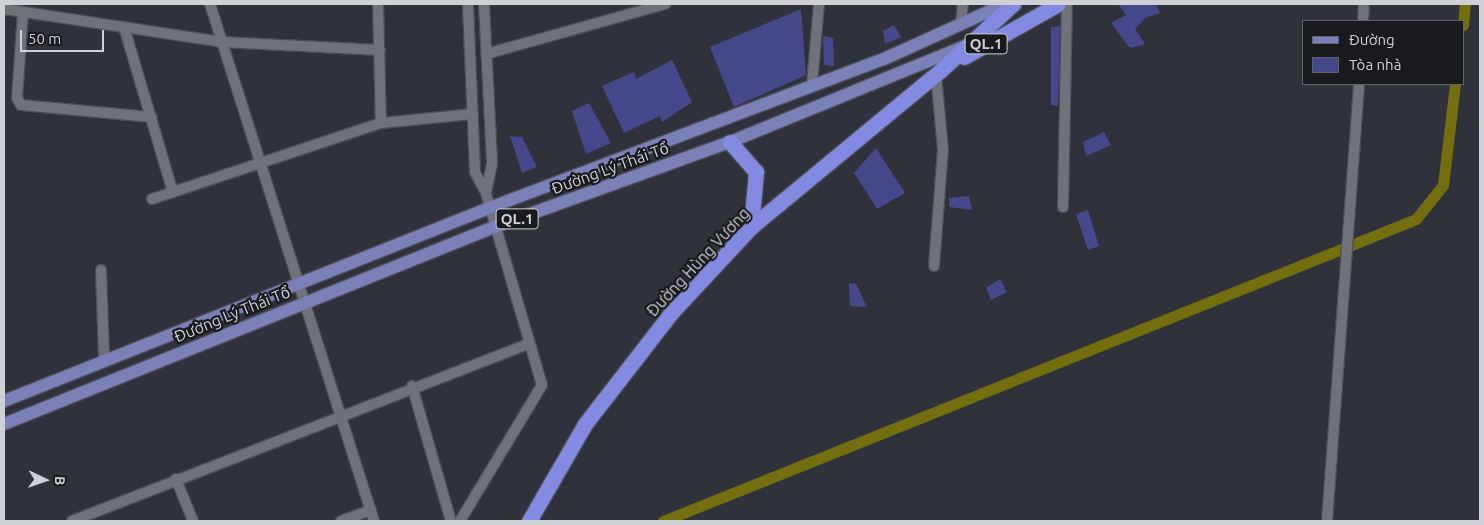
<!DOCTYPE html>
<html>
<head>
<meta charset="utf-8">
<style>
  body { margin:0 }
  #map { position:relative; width:1484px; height:525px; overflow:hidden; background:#30323b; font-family:Ubuntu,sans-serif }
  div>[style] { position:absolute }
  .canal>* { height:11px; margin:-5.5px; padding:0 5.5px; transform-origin:5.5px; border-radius:5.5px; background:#736f0e }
  .building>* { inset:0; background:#45498c }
  .roads { filter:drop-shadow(1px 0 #4c4d55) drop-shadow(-1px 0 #4c4d55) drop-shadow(0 1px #4c4d55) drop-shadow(0 -1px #4c4d55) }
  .street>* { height:10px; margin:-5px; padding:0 5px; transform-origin:5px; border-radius:5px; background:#6f717b }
  .primary>* { height:12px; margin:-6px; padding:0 6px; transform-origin:6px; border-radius:6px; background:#7a80b8 }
  .highway>* { height:15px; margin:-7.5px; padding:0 7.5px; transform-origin:7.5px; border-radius:7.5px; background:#828ae1 }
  span { translate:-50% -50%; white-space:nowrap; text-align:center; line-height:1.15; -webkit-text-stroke:4.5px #191a1e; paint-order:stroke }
  .shield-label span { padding:1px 4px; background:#191a1e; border:1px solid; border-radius:4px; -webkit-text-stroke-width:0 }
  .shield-label { font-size:15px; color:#d0d1d7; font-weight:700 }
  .street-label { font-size:16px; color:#d0d1d7 }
  .frame { position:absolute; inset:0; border:5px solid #d0d1d7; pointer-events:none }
  .legend { position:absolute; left:1302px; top:20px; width:162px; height:65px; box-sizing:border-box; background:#191a1e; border:1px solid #626368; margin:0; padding:6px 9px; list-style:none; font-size:15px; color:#d0d1d7 }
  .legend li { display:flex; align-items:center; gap:10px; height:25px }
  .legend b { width:25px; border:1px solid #626368 }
  .north { position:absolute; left:20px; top:455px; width:50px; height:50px; -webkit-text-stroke:4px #191a1e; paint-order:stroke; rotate:93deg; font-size:14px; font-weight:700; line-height:20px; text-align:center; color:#d0d1d7 }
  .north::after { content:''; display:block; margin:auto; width:18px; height:22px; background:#d0d1d7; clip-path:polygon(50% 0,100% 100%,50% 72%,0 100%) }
  .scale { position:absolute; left:20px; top:30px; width:84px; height:22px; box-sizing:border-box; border:2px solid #d0d1d7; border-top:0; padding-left:6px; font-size:15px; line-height:18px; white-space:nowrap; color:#d0d1d7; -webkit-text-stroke:4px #191a1e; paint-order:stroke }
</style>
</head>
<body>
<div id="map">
  <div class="canal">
    <div style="left:1463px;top:25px;width:21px;rotate:-85deg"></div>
    <div style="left:663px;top:521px;width:811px;rotate:-21.85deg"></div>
    <div style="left:1416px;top:219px;width:43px;rotate:-51.5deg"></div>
    <div style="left:1443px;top:185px;width:102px;rotate:-83.2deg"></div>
  </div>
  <div class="building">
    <div style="clip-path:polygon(1118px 4px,1156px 4px,1160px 13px,1145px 18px,1135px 29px,1145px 44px,1130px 48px,1111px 23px,1126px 15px)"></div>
    <div style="clip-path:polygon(801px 9px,806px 75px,734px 107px,710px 47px)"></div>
    <div style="clip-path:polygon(894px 25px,901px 37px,885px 44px,883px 31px)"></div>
    <div style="clip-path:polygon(1060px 26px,1058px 106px,1051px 105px,1051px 27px)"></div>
    <div style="clip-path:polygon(823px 36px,833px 38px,834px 66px,824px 65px)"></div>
    <div style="clip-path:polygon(672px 60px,692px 102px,662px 122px,660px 116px,624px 133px,602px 86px,634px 72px,636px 79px)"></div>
    <div style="clip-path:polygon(589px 103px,611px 143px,586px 154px,572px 111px)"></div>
    <div style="clip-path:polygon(1104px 132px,1111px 145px,1086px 156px,1083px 142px)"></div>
    <div style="clip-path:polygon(510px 136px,522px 137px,537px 167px,522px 173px)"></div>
    <div style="clip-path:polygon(876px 148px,905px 193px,877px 209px,854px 173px)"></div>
    <div style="clip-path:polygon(969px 196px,972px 210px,949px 207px,949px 198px)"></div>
    <div style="clip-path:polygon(1088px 210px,1099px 246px,1088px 250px,1076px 214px)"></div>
    <div style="clip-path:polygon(1000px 279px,1007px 292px,991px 300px,986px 288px)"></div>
    <div style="clip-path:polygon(849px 283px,856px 284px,867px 307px,850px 306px)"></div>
  </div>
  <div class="roads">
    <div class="street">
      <div style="left:210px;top:4px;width:542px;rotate:72.4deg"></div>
      <div style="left:378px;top:4px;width:119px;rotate:88.6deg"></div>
      <div style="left:484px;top:4px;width:160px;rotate:87.1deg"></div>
      <div style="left:492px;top:164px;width:30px;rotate:102deg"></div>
      <div style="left:4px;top:9px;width:220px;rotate:8.6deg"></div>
      <div style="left:222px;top:42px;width:158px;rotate:2.9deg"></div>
      <div style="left:23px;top:12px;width:86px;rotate:94deg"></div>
      <div style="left:17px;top:98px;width:8px;rotate:60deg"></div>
      <div style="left:21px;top:105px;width:131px;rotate:5.3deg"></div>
      <div style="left:1363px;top:21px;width:17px;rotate:-87deg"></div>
      <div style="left:961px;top:25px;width:21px;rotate:-85deg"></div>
      <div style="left:124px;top:27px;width:172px;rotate:73.5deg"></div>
      <div style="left:486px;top:54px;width:186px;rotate:-15.6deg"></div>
      <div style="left:812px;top:85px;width:81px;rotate:-85.1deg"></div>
      <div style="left:152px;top:199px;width:241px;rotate:-18.4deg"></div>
      <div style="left:381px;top:123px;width:92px;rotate:-5.6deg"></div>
      <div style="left:1063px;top:207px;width:203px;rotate:-88.9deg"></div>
      <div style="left:934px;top:266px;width:116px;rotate:-85.6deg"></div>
      <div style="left:943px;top:150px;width:76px;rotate:-95.3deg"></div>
      <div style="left:101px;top:270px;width:88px;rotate:88deg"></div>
      <div style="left:412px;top:386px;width:141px;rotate:73.9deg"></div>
      <div style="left:176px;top:479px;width:45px;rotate:68deg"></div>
      <div style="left:72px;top:521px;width:491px;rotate:-21.2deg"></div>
      <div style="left:341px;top:521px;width:32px;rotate:-20deg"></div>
      <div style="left:460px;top:521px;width:159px;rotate:-58.9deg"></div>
      <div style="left:542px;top:385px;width:200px;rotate:-106.3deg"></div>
      <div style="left:486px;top:193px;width:24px;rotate:-118deg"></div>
      <div style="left:475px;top:172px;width:168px;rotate:-92.4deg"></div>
      <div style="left:1327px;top:521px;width:438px;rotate:-85.8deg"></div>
    </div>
    <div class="primary">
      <div style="left:4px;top:401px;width:522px;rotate:-21.7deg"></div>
      <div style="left:489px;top:208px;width:422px;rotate:-20.7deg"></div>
      <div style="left:884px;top:59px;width:133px;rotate:-24.4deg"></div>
      <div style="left:4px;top:424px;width:528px;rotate:-21.9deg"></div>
      <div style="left:494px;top:227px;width:251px;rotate:-19.8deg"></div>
      <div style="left:730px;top:142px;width:254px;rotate:-22.2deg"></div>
    </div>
    <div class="highway">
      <div style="left:964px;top:57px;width:108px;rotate:-29.4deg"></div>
      <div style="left:730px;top:142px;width:40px;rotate:49deg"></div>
      <div style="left:756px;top:172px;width:55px;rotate:95.2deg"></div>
      <div style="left:529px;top:521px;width:112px;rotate:-60deg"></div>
      <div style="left:585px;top:424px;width:140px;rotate:-52.2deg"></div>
      <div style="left:671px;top:313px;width:117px;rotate:-47.1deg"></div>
      <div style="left:751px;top:227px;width:246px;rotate:-39.6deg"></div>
      <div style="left:941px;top:70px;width:98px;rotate:-42.5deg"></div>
    </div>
  </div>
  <div class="shield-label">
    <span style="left:986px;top:44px">QL.1</span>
    <span style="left:517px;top:219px">QL.1</span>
  </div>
  <div class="street-label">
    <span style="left:610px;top:168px;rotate:-20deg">Đường Lý Thái Tổ</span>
    <span style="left:698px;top:262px;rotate:-47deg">Đường Hùng Vương</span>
    <span style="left:232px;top:314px;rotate:-22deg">Đường Lý Thái Tổ</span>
  </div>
  <div class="frame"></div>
  <ul class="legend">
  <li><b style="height:6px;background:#7a80b8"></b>Đường</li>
  <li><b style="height:14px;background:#45498c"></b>Tòa nhà</li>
  </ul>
  <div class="north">B</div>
  <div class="scale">50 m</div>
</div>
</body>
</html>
